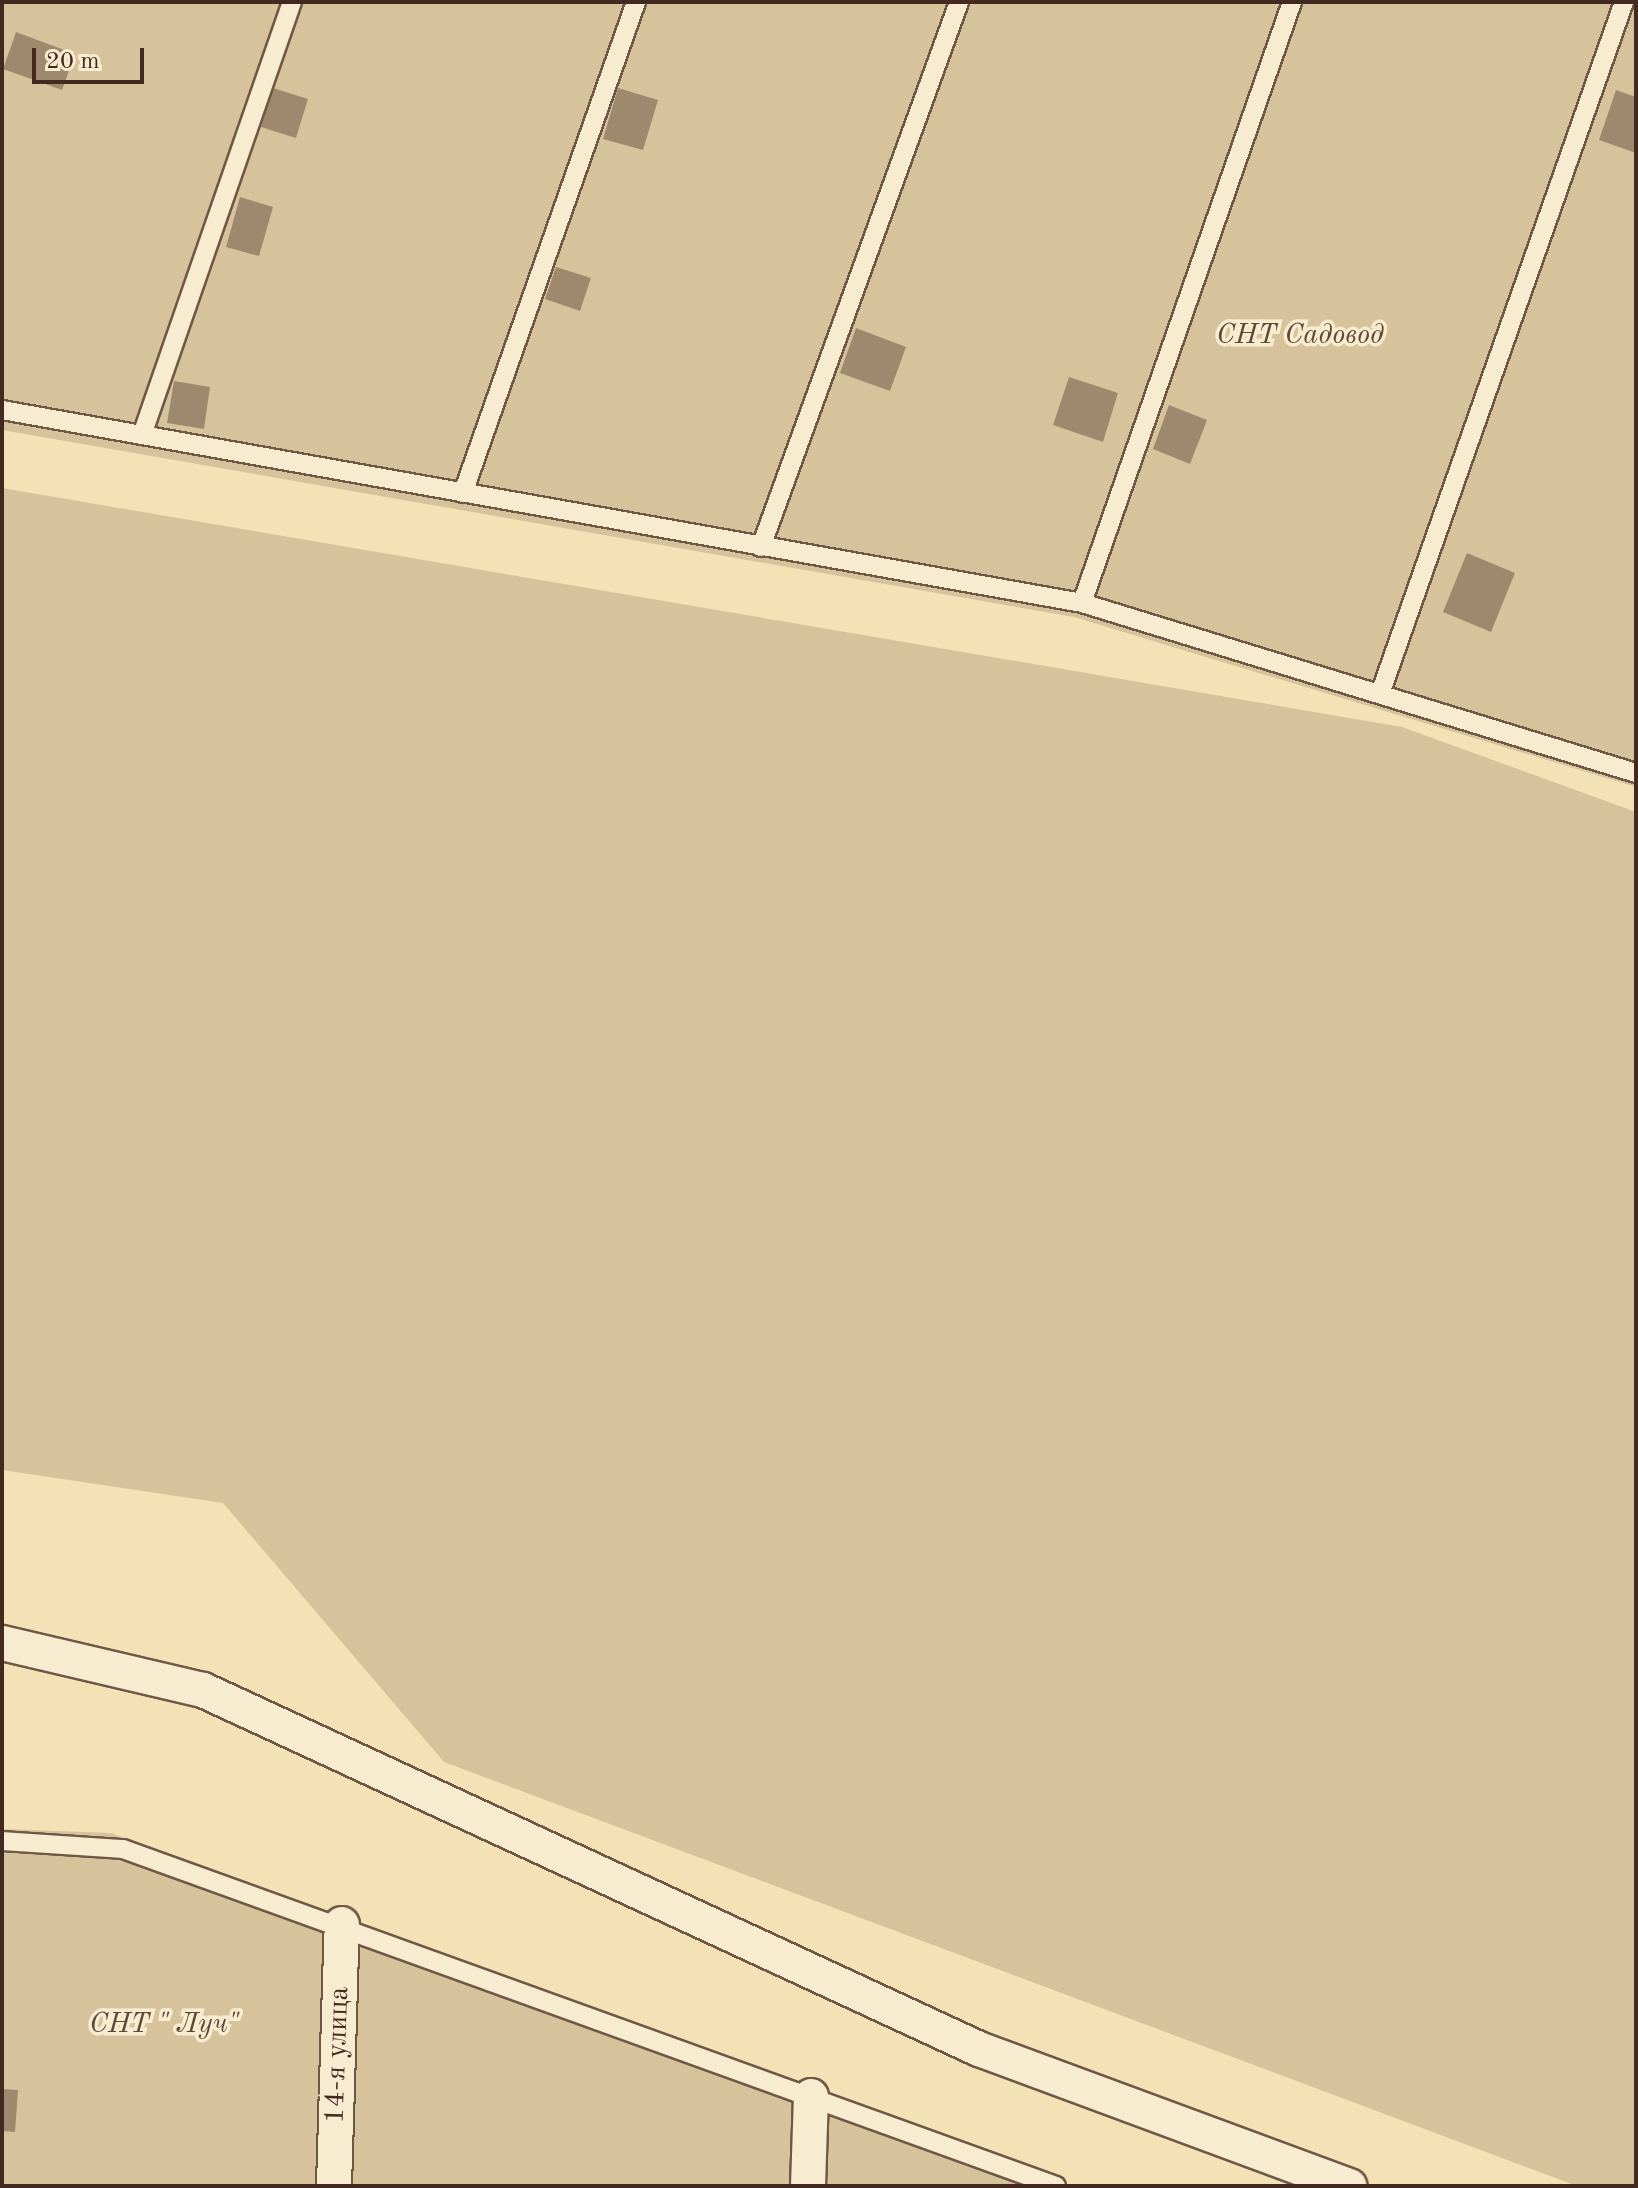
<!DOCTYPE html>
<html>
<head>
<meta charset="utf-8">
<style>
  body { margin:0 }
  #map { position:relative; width:1638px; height:2188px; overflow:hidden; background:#f4e2b6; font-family:"Old Standard TT",serif }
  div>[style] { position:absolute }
  .green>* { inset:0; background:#d6c39c }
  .building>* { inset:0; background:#9f896e }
  .roads { filter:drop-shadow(2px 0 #6f5746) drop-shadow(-2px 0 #6f5746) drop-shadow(0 2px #6f5746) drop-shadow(0 -2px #6f5746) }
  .service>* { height:18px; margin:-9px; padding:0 9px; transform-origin:9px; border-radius:9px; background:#f8ecd0 }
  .minor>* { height:34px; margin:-17px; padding:0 17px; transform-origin:17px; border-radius:17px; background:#f8ecd0 }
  span { translate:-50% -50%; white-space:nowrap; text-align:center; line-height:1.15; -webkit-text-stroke:7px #f8ecd0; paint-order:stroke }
  .park-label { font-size:28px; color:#604839; font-style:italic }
  .street-label { font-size:28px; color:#432920 }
  .frame { position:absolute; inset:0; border:4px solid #432920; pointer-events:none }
  .scale { position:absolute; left:32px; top:48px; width:112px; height:36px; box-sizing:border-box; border:4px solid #432920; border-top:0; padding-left:10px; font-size:24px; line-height:28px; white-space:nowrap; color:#432920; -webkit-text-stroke:6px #f8ecd0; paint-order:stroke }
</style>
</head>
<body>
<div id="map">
  <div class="green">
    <div style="clip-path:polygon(2px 2px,1636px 2px,1636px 787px,1074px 617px,2px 430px)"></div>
    <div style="clip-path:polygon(2px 488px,1402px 727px,1636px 812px,1636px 2186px,1577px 2186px,444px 1762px,223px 1503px,2px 1470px)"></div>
    <div style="clip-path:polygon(2px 1829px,111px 1833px,655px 2039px,1071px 2186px,2px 2186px)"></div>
  </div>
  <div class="building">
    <div style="clip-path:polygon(16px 32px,75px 54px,62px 90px,3px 69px)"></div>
    <div style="clip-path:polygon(273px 88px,308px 99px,296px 138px,261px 127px)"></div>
    <div style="clip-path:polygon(618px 88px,658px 100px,643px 150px,603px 139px)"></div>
    <div style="clip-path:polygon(1616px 90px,1636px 97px,1636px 153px,1599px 140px)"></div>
    <div style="clip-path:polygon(240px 197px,273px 207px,259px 256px,226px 247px)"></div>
    <div style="clip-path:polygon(556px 267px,591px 278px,580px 311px,545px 299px)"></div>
    <div style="clip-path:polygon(856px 328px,906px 347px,890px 391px,840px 373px)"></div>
    <div style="clip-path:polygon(1069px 377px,1118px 393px,1103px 442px,1053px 425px)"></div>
    <div style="clip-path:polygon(174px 381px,210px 387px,204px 429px,167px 423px)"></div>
    <div style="clip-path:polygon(1169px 405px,1207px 420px,1190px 464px,1153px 449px)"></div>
    <div style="clip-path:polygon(1467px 553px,1515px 573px,1491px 632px,1443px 612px)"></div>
    <div style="clip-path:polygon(2px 2089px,18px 2090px,15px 2132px,2px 2131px)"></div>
  </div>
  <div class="roads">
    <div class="service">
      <div style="left:2px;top:410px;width:1097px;rotate:10.13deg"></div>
      <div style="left:1082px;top:603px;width:579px;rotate:17.06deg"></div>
      <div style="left:142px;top:435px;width:458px;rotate:-70.9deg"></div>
      <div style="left:463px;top:493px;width:521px;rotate:-70.59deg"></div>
      <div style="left:761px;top:547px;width:580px;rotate:-70.03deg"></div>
      <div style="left:1082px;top:603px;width:637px;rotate:-70.74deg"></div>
      <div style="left:1380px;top:694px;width:734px;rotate:-70.58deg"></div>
      <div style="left:2px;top:1841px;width:121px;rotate:3.8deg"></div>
      <div style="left:123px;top:1849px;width:992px;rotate:19.86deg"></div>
    </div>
    <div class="minor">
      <div style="left:2px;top:1643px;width:206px;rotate:13.2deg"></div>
      <div style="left:203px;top:1690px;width:855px;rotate:24.83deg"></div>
      <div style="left:979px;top:2049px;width:395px;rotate:20.3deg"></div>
      <div style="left:334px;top:2186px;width:262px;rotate:-88.3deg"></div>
      <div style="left:808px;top:2186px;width:90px;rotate:-88.1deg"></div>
    </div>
  </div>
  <div class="park-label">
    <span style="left:1300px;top:336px">СНТ Садовод</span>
    <span style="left:164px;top:2025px">СНТ " Луч"</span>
  </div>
  <div class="street-label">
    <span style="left:338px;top:2055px;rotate:-88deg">14-я улица</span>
  </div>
  <div class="frame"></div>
  <div class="scale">20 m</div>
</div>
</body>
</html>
